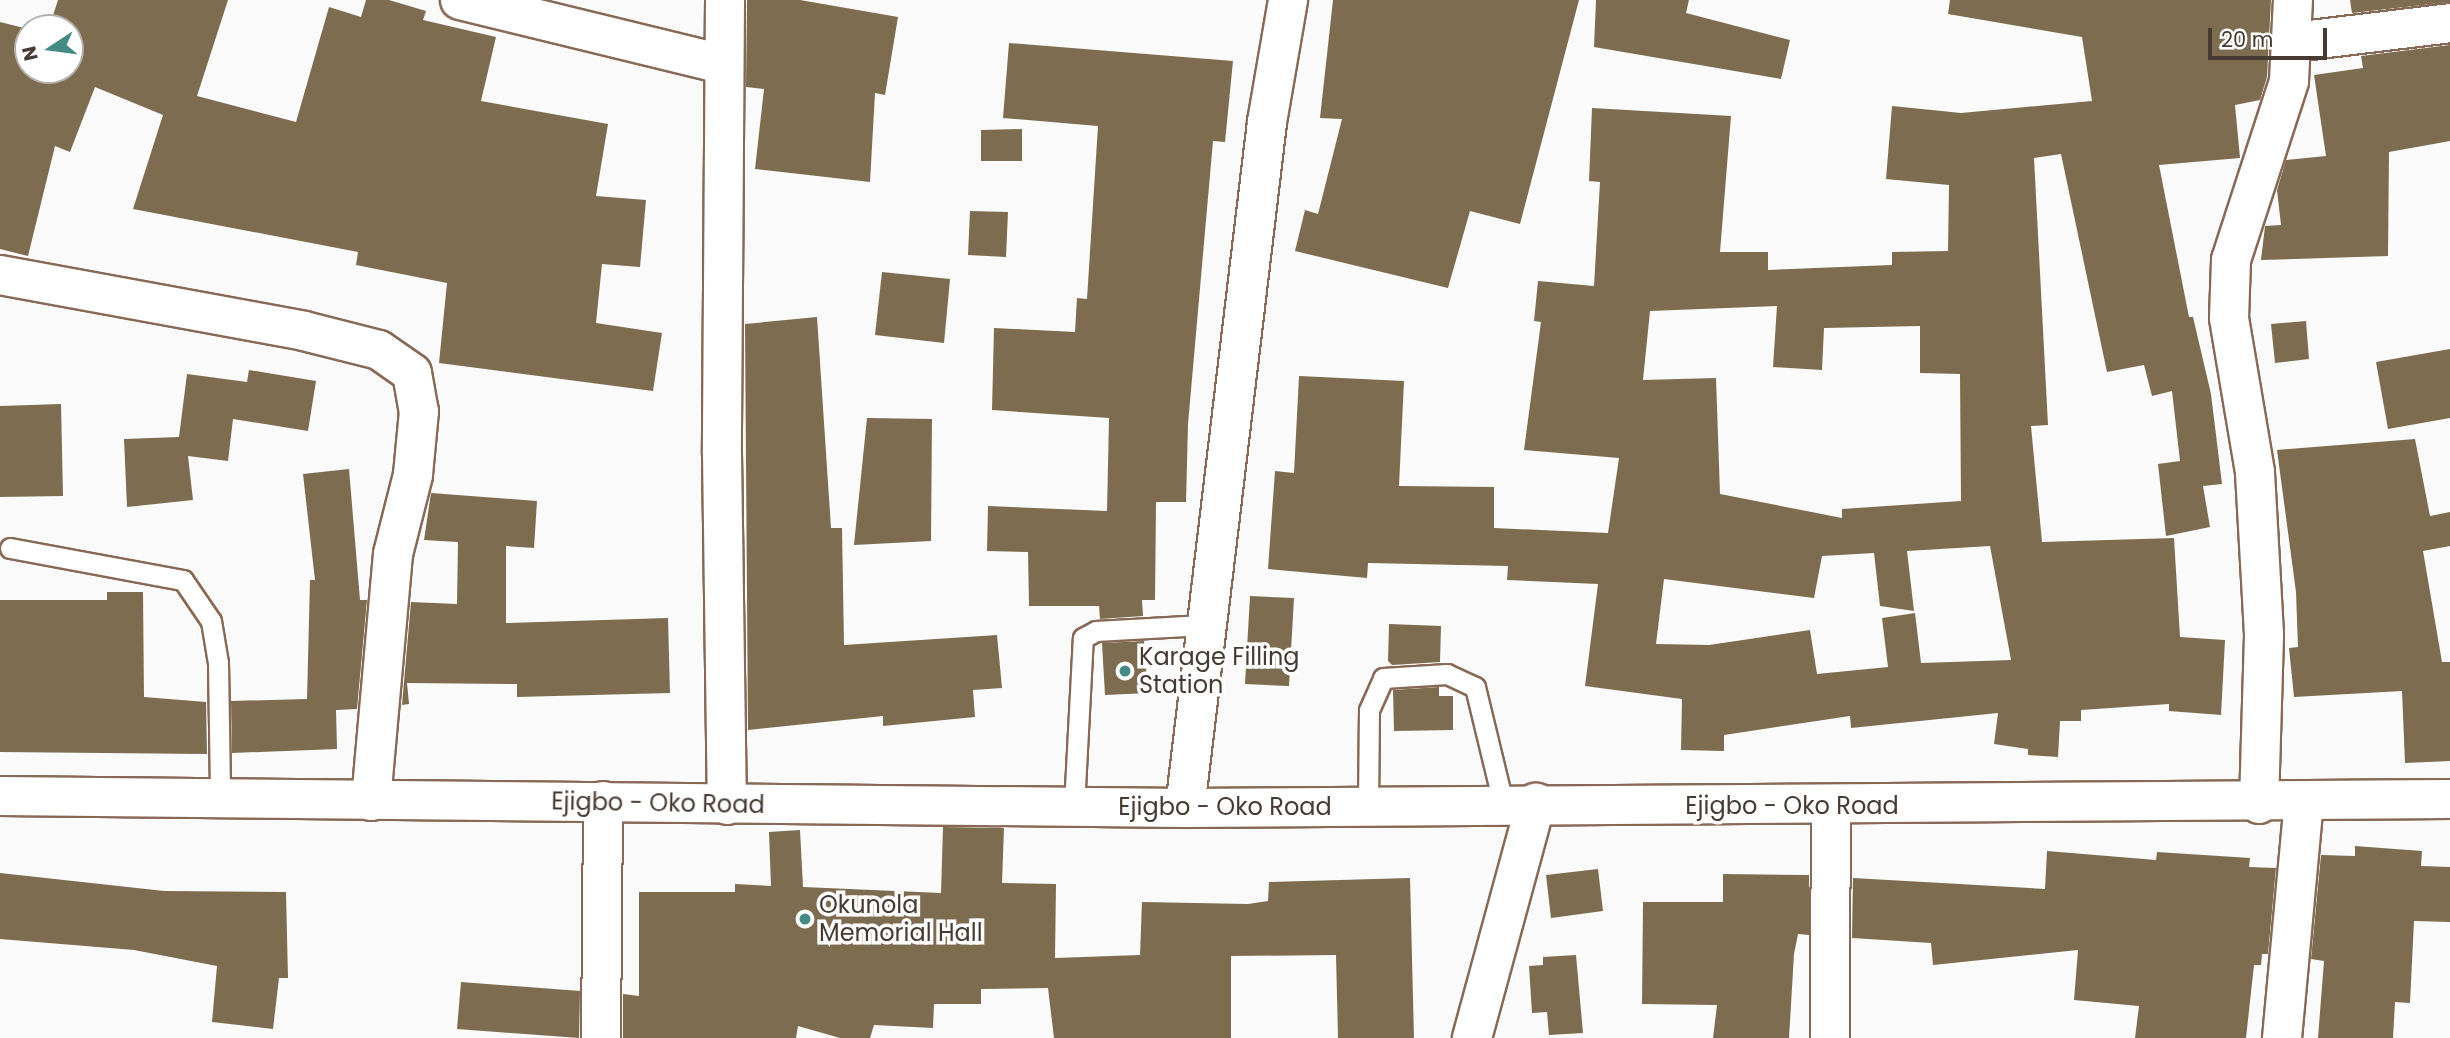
<!DOCTYPE html>
<html>
<head>
<meta charset="utf-8">
<style>
  body { margin:0 }
  #map { position:relative; width:2450px; height:1038px; overflow:hidden; background:#fafafa; font-family:Poppins,sans-serif }
  div>[style] { position:absolute }
  .building>* { inset:0; background:#7d6c4f }
  .roads { filter:drop-shadow(2px 0 #876956) drop-shadow(-2px 0 #876956) drop-shadow(0 2px #876956) drop-shadow(0 -2px #876956) }
  .lane>* { height:19px; margin:-9.5px; padding:0 9.5px; transform-origin:9.5px; border-radius:9.5px; background:#fff }
  .street>* { height:38px; margin:-19px; padding:0 19px; transform-origin:19px; border-radius:19px; background:#fff }
  .secondary>* { height:38px; margin:-19px; padding:0 19px; transform-origin:19px; border-radius:19px; background:#fff }
  .primary>* { height:38px; margin:-19px; padding:0 19px; transform-origin:19px; border-radius:19px; background:#fff }
  .dots>* { width:19px; height:19px; translate:-50% -50%; box-sizing:border-box; border:4px solid #fff; border-radius:50% }
  span { translate:-50% -50%; white-space:nowrap; text-align:center; line-height:1.15; -webkit-text-stroke:7px #fff; paint-order:stroke }
  .poi-label { font-size:24px; color:#473a32 }
  .left { translate:0 -50%; text-align:left }
  .street-label { font-size:24px; color:#473a32 }
  .north { position:absolute; left:14px; top:14px; width:70px; height:70px; box-sizing:border-box; background:#fff; border:2px solid #b5b0ad; border-radius:50%; rotate:257deg; font-size:19px; font-weight:700; line-height:28px; text-align:center; color:#473a32 }
  .north::after { content:''; display:block; margin:auto; width:24px; height:32px; background:#458b85; clip-path:polygon(50% 0,100% 100%,50% 72%,0 100%) }
  .scale { position:absolute; left:2208px; top:28px; width:119px; height:32px; box-sizing:border-box; border:4px solid #473a32; border-top:0; padding-left:9px; font-size:21px; line-height:24px; white-space:nowrap; color:#473a32; -webkit-text-stroke:5px #fff; paint-order:stroke }
</style>
</head>
<body>
<div id="map">
  <div class="building">
    <div style="clip-path:polygon(58px 0,228px 0,197px 96px,296px 122px,329px 7px,361px 17px,366px 0,389px 0,426px 11px,423px 20px,496px 37px,481px 101px,608px 124px,596px 196px,646px 200px,640px 267px,602px 264px,596px 323px,662px 333px,653px 391px,439px 363px,447px 283px,356px 265px,358px 252px,133px 209px,163px 115px,95px 87px,70px 152px,55px 146px,28px 256px,0 249px,0 22px,28px 29px,28px 70px,70px 70px,70px 28px,49px 28px)"></div>
    <div style="clip-path:polygon(747px 0,800px 0,898px 17px,885px 95px,875px 93px,870px 182px,755px 169px,764px 89px,746px 87px)"></div>
    <div style="clip-path:polygon(1333px 0,1579px 0,1520px 224px,1470px 211px,1448px 288px,1295px 251px,1305px 210px,1318px 214px,1342px 119px,1320px 118px)"></div>
    <div style="clip-path:polygon(1596px 0,1689px 0,1686px 13px,1790px 40px,1781px 79px,1594px 47px)"></div>
    <div style="clip-path:polygon(evenodd,1950px 0,2271px 0,2267px 77px,2260px 100px,2235px 105px,2240px 158px,2159px 165px,2189px 317px,2193px 317px,2211px 394px,2222px 484px,2203px 486px,2210px 527px,2166px 536px,2158px 464px,2180px 461px,2172px 391px,2152px 396px,2144px 365px,2107px 372px,2061px 154px,2034px 158px,2048px 425px,2031px 426px,2042px 542px,2174px 538px,2180px 637px,2225px 640px,2221px 715px,2169px 711px,2169px 704px,2081px 710px,2081px 721px,2060px 721px,2058px 757px,2028px 755px,2028px 749px,1994px 744px,1998px 713px,1851px 728px,1850px 716px,1724px 735px,1724px 751px,1681px 750px,1682px 699px,1585px 686px,1598px 584px,1507px 580px,1508px 566px,1368px 563px,1367px 578px,1268px 569px,1275px 471px,1294px 473px,1299px 376px,1404px 381px,1399px 486px,1494px 487px,1494px 528px,1608px 533px,1619px 458px,1524px 450px,1541px 322px,1534px 321px,1538px 281px,1594px 286px,1600px 182px,1589px 181px,1592px 108px,1731px 116px,1720px 252px,1768px 252px,1768px 270px,1892px 265px,1892px 252px,1948px 251px,1949px 185px,1886px 179px,1892px 106px,1961px 113px,2092px 101px,2082px 37px,1948px 14px,1950px 0,1777px 306px,1773px 367px,1822px 370px,1824px 328px,1920px 326px,1920px 373px,1960px 374px,1961px 501px,1842px 509px,1842px 518px,1720px 494px,1716px 378px,1643px 380px,1650px 311px,1777px 306px,1950px 0,1990px 546px,2011px 660px,1921px 663px,1915px 613px,1882px 618px,1888px 667px,1817px 674px,1810px 630px,1709px 645px,1656px 644px,1664px 579px,1814px 598px,1822px 556px,1874px 553px,1880px 606px,1914px 611px,1907px 551px,1990px 546px)"></div>
    <div style="clip-path:polygon(2350px 0,2450px 0,2450px 2px,2352px 13px)"></div>
    <div style="clip-path:polygon(1009px 43px,1233px 61px,1225px 142px,1213px 141px,1188px 424px,1186px 502px,1156px 502px,1155px 600px,1142px 600px,1143px 616px,1100px 619px,1099px 606px,1029px 606px,1028px 552px,987px 551px,988px 506px,1107px 511px,1109px 418px,992px 410px,994px 328px,1075px 332px,1077px 298px,1087px 299px,1098px 126px,1003px 118px)"></div>
    <div style="clip-path:polygon(2450px 45px,2450px 141px,2389px 152px,2388px 256px,2261px 260px,2265px 226px,2281px 225px,2277px 190px,2286px 160px,2326px 156px,2314px 75px,2363px 68px,2361px 56px)"></div>
    <div style="clip-path:polygon(1022px 129px,1022px 161px,981px 161px,981px 130px)"></div>
    <div style="clip-path:polygon(970px 211px,1008px 212px,1006px 257px,968px 255px)"></div>
    <div style="clip-path:polygon(882px 272px,950px 279px,944px 343px,875px 335px)"></div>
    <div style="clip-path:polygon(817px 317px,831px 528px,842px 528px,844px 645px,997px 635px,1002px 688px,973px 690px,975px 717px,883px 726px,883px 716px,748px 730px,745px 324px)"></div>
    <div style="clip-path:polygon(2306px 321px,2309px 359px,2275px 363px,2271px 324px)"></div>
    <div style="clip-path:polygon(2450px 349px,2450px 418px,2388px 429px,2376px 362px)"></div>
    <div style="clip-path:polygon(249px 370px,316px 381px,308px 431px,233px 419px,228px 461px,188px 456px,193px 500px,127px 507px,124px 439px,179px 437px,187px 374px,247px 382px)"></div>
    <div style="clip-path:polygon(61px 404px,63px 496px,0 497px,0 406px)"></div>
    <div style="clip-path:polygon(867px 418px,932px 419px,931px 541px,854px 545px)"></div>
    <div style="clip-path:polygon(2415px 439px,2430px 516px,2450px 512px,2450px 546px,2423px 551px,2442px 662px,2450px 662px,2450px 761px,2405px 763px,2402px 691px,2294px 697px,2289px 648px,2298px 647px,2296px 592px,2277px 450px)"></div>
    <div style="clip-path:polygon(349px 469px,360px 600px,367px 600px,357px 709px,336px 710px,337px 749px,232px 753px,231px 701px,307px 699px,310px 580px,315px 580px,303px 474px)"></div>
    <div style="clip-path:polygon(431px 493px,537px 501px,534px 548px,506px 546px,506px 623px,668px 618px,670px 693px,517px 697px,517px 684px,407px 683px,409px 704px,402px 705px,411px 602px,457px 604px,458px 542px,424px 540px)"></div>
    <div style="clip-path:polygon(107px 592px,143px 592px,144px 697px,206px 702px,207px 754px,0 752px,0 600px,107px 600px)"></div>
    <div style="clip-path:polygon(1250px 596px,1294px 598px,1289px 686px,1245px 684px)"></div>
    <div style="clip-path:polygon(1389px 624px,1441px 626px,1440px 662px,1392px 665px,1388px 661px)"></div>
    <div style="clip-path:polygon(1144px 641px,1148px 693px,1105px 695px,1102px 643px)"></div>
    <div style="clip-path:polygon(1439px 687px,1439px 696px,1453px 696px,1453px 730px,1394px 731px,1393px 690px)"></div>
    <div style="clip-path:polygon(943px 827px,1004px 828px,1002px 883px,1056px 884px,1055px 958px,1140px 955px,1142px 902px,1248px 904px,1268px 901px,1269px 882px,1410px 878px,1414px 1038px,1338px 1038px,1336px 955px,1231px 956px,1231px 1038px,1054px 1038px,1048px 988px,981px 989px,981px 1004px,934px 1004px,933px 1028px,874px 1025px,870px 1038px,840px 1038px,798px 1026px,796px 1038px,623px 1038px,623px 994px,639px 996px,639px 892px,735px 892px,735px 884px,771px 886px,769px 832px,800px 830px,803px 887px,941px 893px)"></div>
    <div style="clip-path:polygon(2355px 846px,2422px 851px,2421px 866px,2450px 867px,2450px 922px,2414px 921px,2410px 1003px,2395px 1002px,2393px 1038px,2318px 1038px,2324px 961px,2311px 959px,2321px 855px,2355px 856px)"></div>
    <div style="clip-path:polygon(2047px 851px,2156px 860px,2157px 852px,2250px 858px,2249px 867px,2276px 868px,2268px 954px,2262px 954px,2261px 965px,2254px 965px,2246px 1038px,2135px 1038px,2139px 1006px,2074px 1000px,2078px 950px,1933px 965px,1931px 943px,1852px 938px,1853px 878px,2045px 889px)"></div>
    <div style="clip-path:polygon(1598px 869px,1603px 911px,1551px 918px,1546px 875px)"></div>
    <div style="clip-path:polygon(0 873px,164px 891px,286px 892px,288px 978px,279px 978px,273px 1029px,212px 1022px,217px 966px,134px 950px,0 939px)"></div>
    <div style="clip-path:polygon(1723px 874px,1809px 875px,1809px 935px,1798px 934px,1794px 954px,1789px 1038px,1713px 1038px,1717px 1005px,1642px 1004px,1643px 902px,1723px 902px)"></div>
    <div style="clip-path:polygon(1576px 955px,1583px 1033px,1549px 1035px,1547px 1012px,1532px 1013px,1529px 966px,1543px 965px,1543px 957px)"></div>
    <div style="clip-path:polygon(461px 982px,580px 991px,579px 1038px,457px 1029px)"></div>
  </div>
  <div class="roads">
    <div class="lane">
      <div style="left:10px;top:548px;width:176px;rotate:10.5deg"></div>
      <div style="left:183px;top:580px;width:50px;rotate:55.7deg"></div>
      <div style="left:211px;top:621px;width:43px;rotate:80.5deg"></div>
      <div style="left:218px;top:663px;width:132px;rotate:89.1deg"></div>
      <div style="left:1368px;top:805px;width:95px;rotate:-89.4deg"></div>
      <div style="left:1369px;top:710px;width:35px;rotate:-66deg"></div>
      <div style="left:1383px;top:678px;width:64px;rotate:-3.6deg"></div>
      <div style="left:1447px;top:674px;width:31px;rotate:25deg"></div>
      <div style="left:1475px;top:687px;width:119px;rotate:76.4deg"></div>
      <div style="left:1074px;top:807px;width:169px;rotate:-87deg"></div>
      <div style="left:1083px;top:638px;width:15px;rotate:-28deg"></div>
      <div style="left:1096px;top:631px;width:107px;rotate:-3.2deg"></div>
    </div>
    <div class="street">
      <div style="left:460px;top:0;width:270px;rotate:13.7deg"></div>
      <div style="left:725px;top:0;width:454px;rotate:90.4deg"></div>
      <div style="left:722px;top:454px;width:351px;rotate:89.2deg"></div>
      <div style="left:2294px;top:42px;width:157px;rotate:-6.9deg"></div>
      <div style="left:0;top:275px;width:309px;rotate:10.4deg"></div>
      <div style="left:304px;top:331px;width:77px;rotate:14.2deg"></div>
      <div style="left:379px;top:350px;width:40px;rotate:34.9deg"></div>
      <div style="left:412px;top:373px;width:39px;rotate:80deg"></div>
      <div style="left:419px;top:411px;width:64px;rotate:95.4deg"></div>
      <div style="left:413px;top:475px;width:81px;rotate:104.2deg"></div>
      <div style="left:393px;top:554px;width:248px;rotate:95.1deg"></div>
      <div style="left:2259px;top:804px;width:170px;rotate:-88.3deg"></div>
      <div style="left:2264px;top:634px;width:162px;rotate:-93.2deg"></div>
      <div style="left:2255px;top:472px;width:156px;rotate:-99.6deg"></div>
      <div style="left:2229px;top:318px;width:58px;rotate:-88deg"></div>
      <div style="left:2231px;top:260px;width:188px;rotate:-72deg"></div>
      <div style="left:2289px;top:81px;width:81px;rotate:-87.2deg"></div>
      <div style="left:1185px;top:808px;width:691px;rotate:-83.18deg"></div>
      <div style="left:1267px;top:122px;width:124px;rotate:-80.2deg"></div>
      <div style="left:601px;top:1038px;width:237px;rotate:-89.5deg"></div>
      <div style="left:1830px;top:1038px;width:230px;rotate:-89.8deg"></div>
      <div style="left:2282px;top:1038px;width:237px;rotate:-84.7deg"></div>
    </div>
    <div class="secondary">
      <div style="left:1472px;top:1038px;width:244px;rotate:-74.8deg"></div>
    </div>
    <div class="primary">
      <div style="left:0;top:796px;width:1185px;rotate:0.58deg"></div>
      <div style="left:1185px;top:808px;width:1265px;rotate:-0.41deg"></div>
    </div>
  </div>
  <div class="dots">
    <div style="left:1125px;top:671px;background:#458b85"></div>
    <div style="left:805px;top:919px;background:#458b85"></div>
  </div>
  <div class="poi-label">
    <span class="left" style="left:1139px;top:671px">Karage Filling<br>Station</span>
    <span class="left" style="left:819px;top:919px">Okunola<br>Memorial Hall</span>
  </div>
  <div class="street-label">
    <span style="left:658px;top:803px;rotate:1deg">Ejigbo - Oko Road</span>
    <span style="left:1792px;top:806px">Ejigbo - Oko Road</span>
    <span style="left:1225px;top:807px">Ejigbo - Oko Road</span>
  </div>
  <div class="north">N</div>
  <div class="scale">20 m</div>
</div>
</body>
</html>
